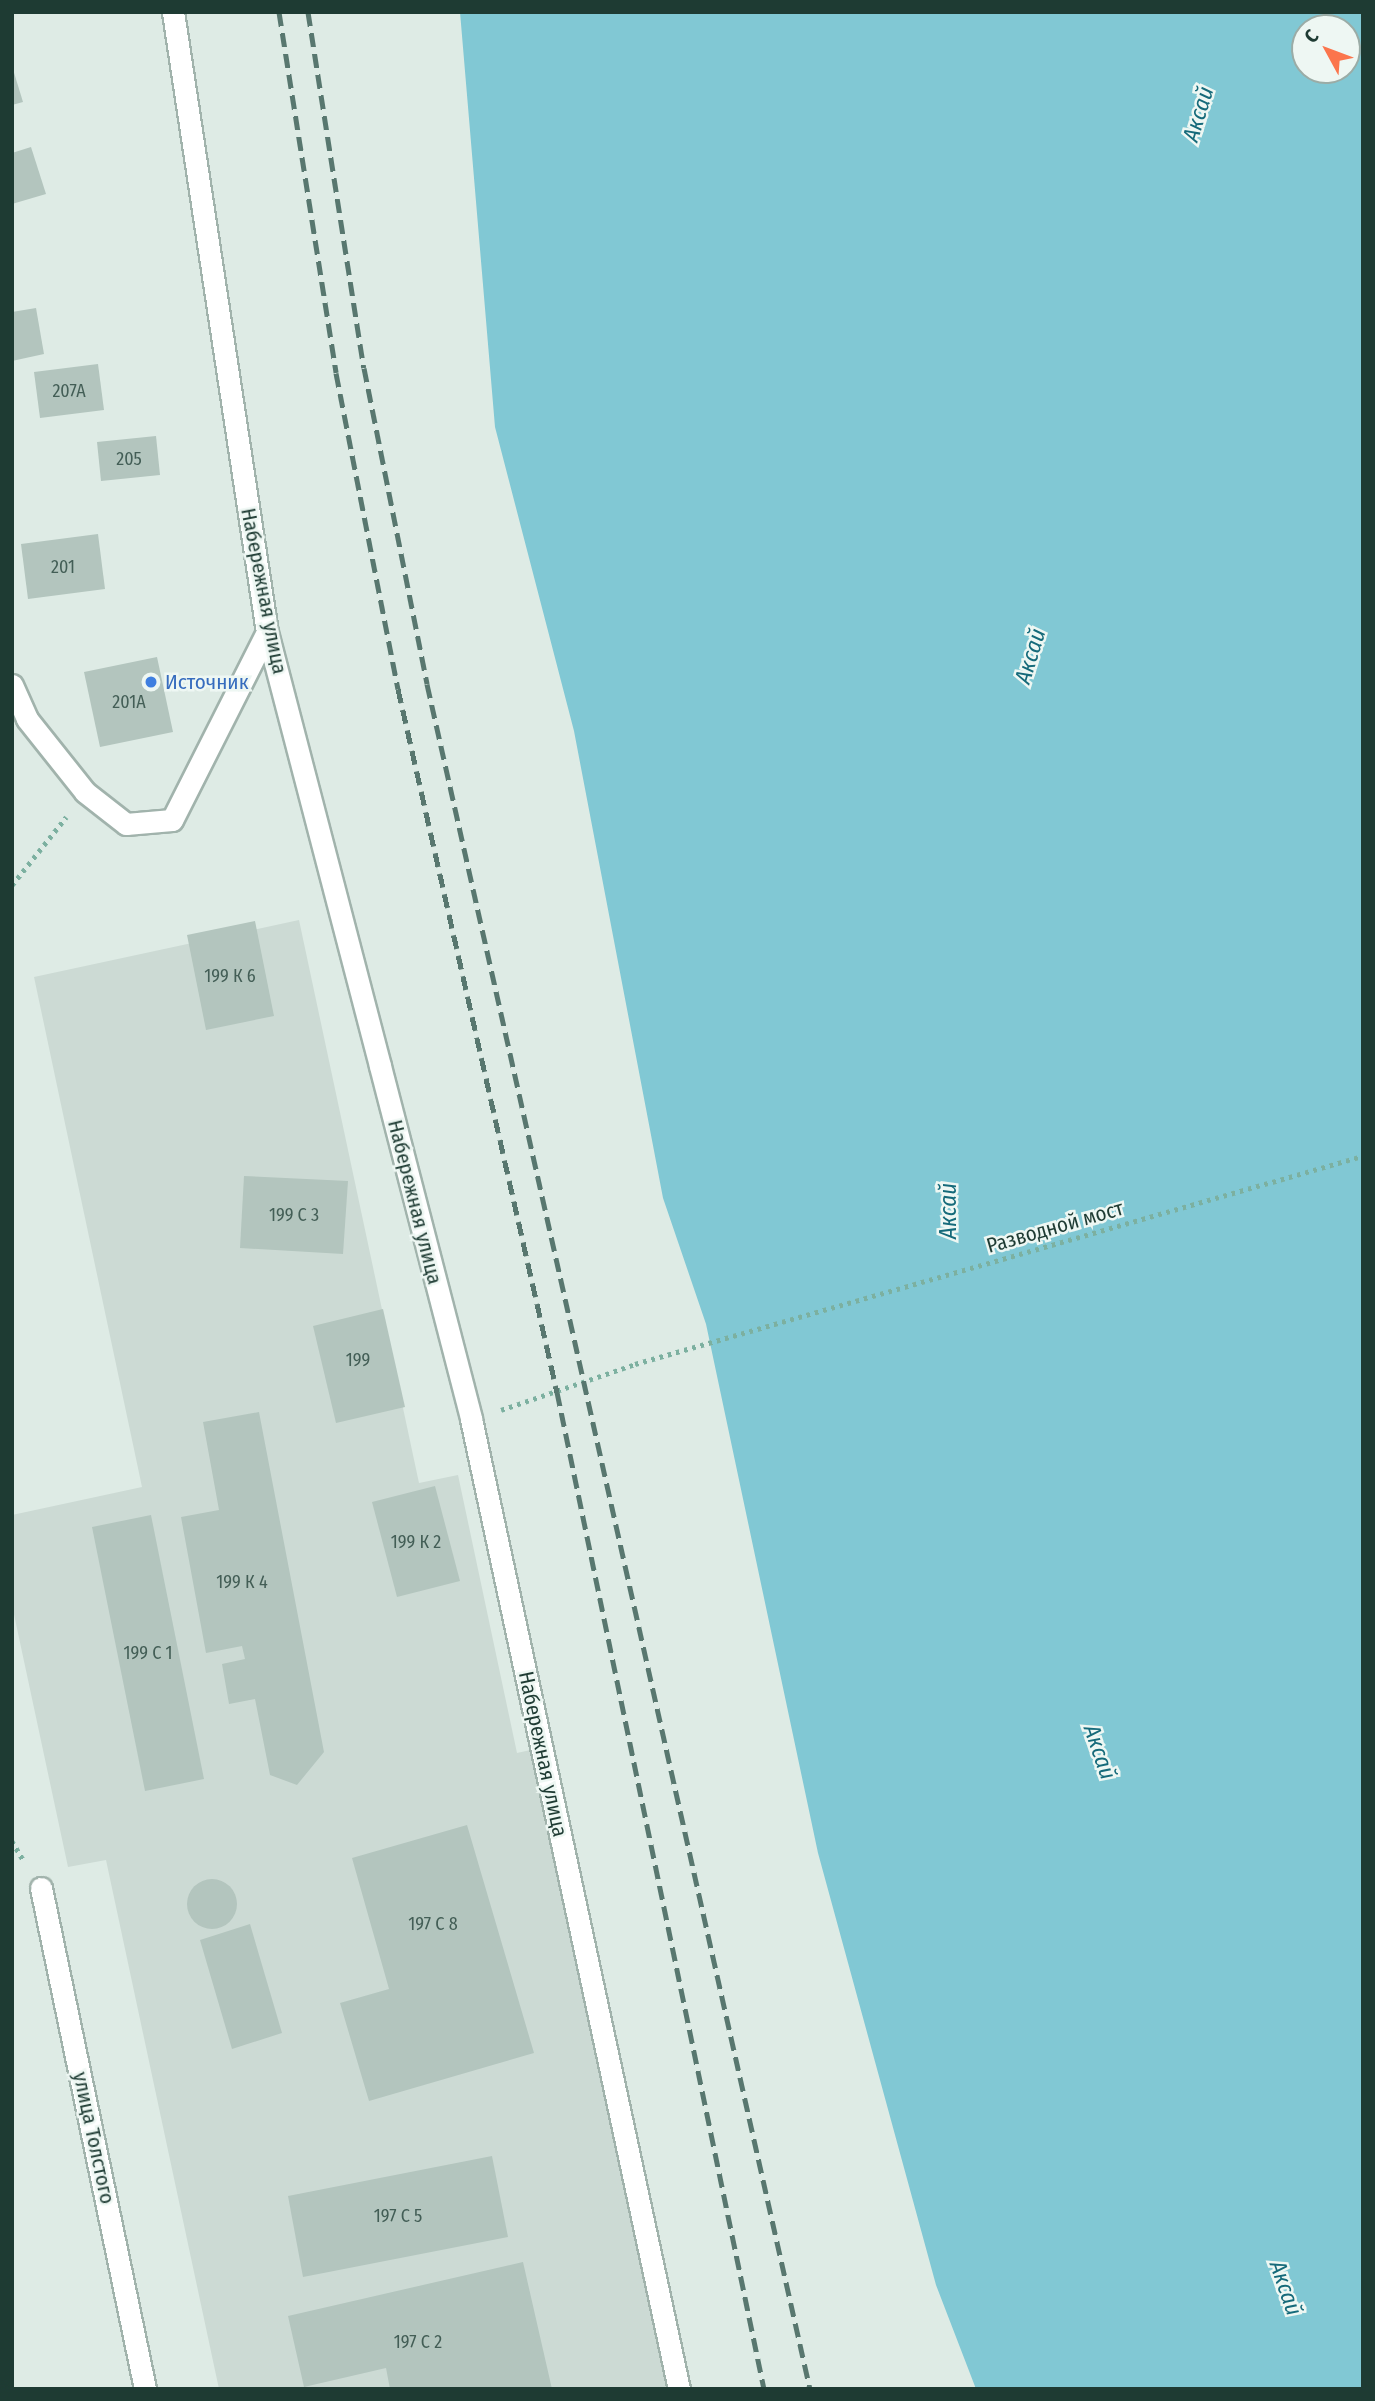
<!DOCTYPE html>
<html>
<head>
<meta charset="utf-8">
<style>
  body { margin:0 }
  #map { position:relative; width:1375px; height:2401px; overflow:hidden; background:#deebe5; font-family:"Fira Sans Condensed",sans-serif }
  div>[style] { position:absolute }
  .built>* { inset:0; background:#ccdad4 }
  .water>* { inset:0; background:#81c8d4 }
  .building>* { inset:0; background:#b3c5be }
  .round { border-radius:50% }
  .path>* { height:4.5px; margin-top:-2.25px; transform-origin:0; background:repeating-linear-gradient(90deg,#7cb0a0 0 3.5px,transparent 0 8.5px) }
  .roads { filter:drop-shadow(2px 0 #a1b3ac) drop-shadow(-2px 0 #a1b3ac) drop-shadow(0 2px #a1b3ac) drop-shadow(0 -2px #a1b3ac) }
  .minor>* { height:21px; margin:-10.5px; padding:0 10.5px; transform-origin:10.5px; border-radius:10.5px; background:#fff }
  .tertiary>* { height:21px; margin:-10.5px; padding:0 10.5px; transform-origin:10.5px; border-radius:10.5px; background:#fff }
  .rail>* { height:5px; margin-top:-2.5px; transform-origin:0; background:repeating-linear-gradient(90deg,#58776f 0 14px,transparent 0 21px) }
  .dots>* { width:19px; height:19px; translate:-50% -50%; box-sizing:border-box; border:4px solid #eef7f3; border-radius:50% }
  span { translate:-50% -50%; white-space:nowrap; text-align:center; line-height:1.15; -webkit-text-stroke:5px #eef7f3; paint-order:stroke }
  .number-label { font-size:18px; color:#435e56 }
  .number-label span { -webkit-text-stroke-width:0 }
  .street-label { font-size:21px; color:#1e3b33 }
  .shop-label { font-size:21px; color:#366cbe }
  .left { translate:0 -50%; text-align:left }
  .water-label { font-size:23px; color:#156a7a; font-style:italic }
  .frame { position:absolute; inset:0; border:14px solid #1e3b33; pointer-events:none }
  .north { position:absolute; left:1291px; top:14px; width:70px; height:70px; box-sizing:border-box; background:#eef7f3; border:2px solid #9baca6; border-radius:50%; rotate:311deg; font-size:19px; font-weight:700; line-height:28px; text-align:center; color:#1e3b33 }
  .north::after { content:''; display:block; margin:auto; width:24px; height:32px; background:#fb754c; clip-path:polygon(50% 0,100% 100%,50% 72%,0 100%) }
</style>
</head>
<body>
<div id="map">
  <div class="built">
    <div style="clip-path:polygon(299px 920px,419px 1483px,458px 1475px,517px 1753px,535px 1749px,670px 2389px,219px 2389px,106px 1860px,68px 1867px,12px 1605px,12px 1515px,142px 1487px,34px 977px)"></div>
  </div>
  <div class="water">
    <div style="clip-path:polygon(evenodd,460px 12px,1363px 12px,1363px 2389px,976px 2389px,936px 2285px,818px 1853px,706px 1324px,663px 1198px,574px 731px,495px 427px,460px 12px,1305px 28px,1347px 28px,1347px 70px,1305px 70px,1305px 28px)"></div>
  </div>
  <div class="building">
    <div style="clip-path:polygon(12px 66px,23px 102px,12px 105px)"></div>
    <div style="clip-path:polygon(31px 147px,46px 194px,12px 204px,12px 153px)"></div>
    <div style="clip-path:polygon(36px 308px,44px 354px,12px 361px,12px 312px)"></div>
    <div style="clip-path:polygon(98px 364px,104px 410px,40px 418px,34px 372px)"></div>
    <div style="clip-path:polygon(156px 436px,160px 475px,101px 481px,97px 442px)"></div>
    <div style="clip-path:polygon(98px 534px,105px 589px,28px 599px,21px 544px)"></div>
    <div style="clip-path:polygon(157px 657px,173px 732px,100px 747px,84px 672px)"></div>
    <div style="clip-path:polygon(255px 921px,274px 1016px,206px 1030px,187px 935px)"></div>
    <div style="clip-path:polygon(244px 1176px,348px 1181px,343px 1254px,240px 1248px)"></div>
    <div style="clip-path:polygon(383px 1309px,405px 1407px,336px 1423px,313px 1326px)"></div>
    <div style="clip-path:polygon(259px 1412px,324px 1752px,297px 1785px,270px 1775px,255px 1699px,229px 1704px,222px 1664px,245px 1659px,242px 1646px,206px 1653px,181px 1517px,219px 1510px,203px 1422px)"></div>
    <div style="clip-path:polygon(435px 1486px,460px 1581px,397px 1597px,372px 1502px)"></div>
    <div style="clip-path:polygon(151px 1515px,204px 1779px,145px 1791px,92px 1527px)"></div>
    <div style="clip-path:polygon(467px 1825px,534px 2053px,369px 2101px,340px 2003px,389px 1989px,352px 1858px)"></div>
    <div class="round" style="left:187px;top:1879px;width:50px;height:50px"></div>
    <div style="clip-path:polygon(250px 1924px,282px 2033px,232px 2049px,200px 1940px)"></div>
    <div style="clip-path:polygon(492px 2156px,508px 2237px,303px 2277px,288px 2196px)"></div>
    <div style="clip-path:polygon(523px 2262px,552px 2389px,390px 2389px,386px 2368px,304px 2387px,288px 2316px)"></div>
  </div>
  <div class="path">
    <div style="left:12px;top:885px;width:87px;rotate:-51.5deg"></div>
    <div style="left:501px;top:1410px;width:142px;rotate:-18.9deg"></div>
    <div style="left:635px;top:1364px;width:757px;rotate:-15.95deg"></div>
    <div style="left:12px;top:1841px;width:23px;rotate:59deg"></div>
  </div>
  <div class="roads">
    <div class="minor">
      <div style="left:173px;top:12px;width:627px;rotate:81.38deg"></div>
      <div style="left:267px;top:632px;width:448px;rotate:75.4deg"></div>
      <div style="left:12px;top:685px;width:37px;rotate:66deg"></div>
      <div style="left:27px;top:719px;width:93px;rotate:51.5deg"></div>
      <div style="left:85px;top:792px;width:52px;rotate:38deg"></div>
      <div style="left:126px;top:824px;width:46px;rotate:-5deg"></div>
      <div style="left:172px;top:820px;width:211px;rotate:-63.2deg"></div>
      <div style="left:41px;top:1888px;width:512px;rotate:78.27deg"></div>
    </div>
    <div class="tertiary">
      <div style="left:380px;top:1066px;width:365px;rotate:75.5deg"></div>
      <div style="left:471px;top:1419px;width:992px;rotate:77.9deg"></div>
    </div>
  </div>
  <div class="rail">
    <div style="left:279px;top:12px;width:365px;rotate:81deg"></div>
    <div style="left:336px;top:373px;width:322px;rotate:78.9deg"></div>
    <div style="left:398px;top:689px;width:721px;rotate:77.26deg"></div>
    <div style="left:557px;top:1392px;width:1018px;rotate:78.27deg"></div>
    <div style="left:308px;top:12px;width:360px;rotate:81.1deg"></div>
    <div style="left:364px;top:368px;width:322px;rotate:78.7deg"></div>
    <div style="left:427px;top:684px;width:1747px;rotate:77.34deg"></div>
  </div>
  <div class="dots">
    <div style="left:151px;top:682px;background:#3f7fe0"></div>
  </div>
  <div class="number-label">
    <span style="left:69px;top:391px">207А</span>
    <span style="left:129px;top:459px">205</span>
    <span style="left:63px;top:567px">201</span>
    <span style="left:129px;top:702px">201А</span>
    <span style="left:230px;top:976px">199 К 6</span>
    <span style="left:294px;top:1215px">199 С 3</span>
    <span style="left:358px;top:1360px">199</span>
    <span style="left:416px;top:1542px">199 К 2</span>
    <span style="left:242px;top:1582px">199 К 4</span>
    <span style="left:148px;top:1653px">199 С 1</span>
    <span style="left:433px;top:1924px">197 С 8</span>
    <span style="left:398px;top:2216px">197 С 5</span>
    <span style="left:418px;top:2342px">197 С 2</span>
  </div>
  <div class="street-label">
    <span style="left:264px;top:591px;rotate:79deg">Набережная улица</span>
    <span style="left:415px;top:1202px;rotate:76deg">Набережная улица</span>
    <span style="left:1055px;top:1227px;rotate:-16deg">Разводной мост</span>
    <span style="left:543px;top:1754px;rotate:78deg">Набережная улица</span>
    <span style="left:94px;top:2138px;rotate:78deg">улица Толстого</span>
  </div>
  <div class="shop-label">
    <span class="left" style="left:165px;top:682px">Источник</span>
  </div>
  <div class="water-label">
    <span style="left:1198px;top:114px;rotate:-73deg">Аксай</span>
    <span style="left:1030px;top:656px;rotate:-73deg">Аксай</span>
    <span style="left:948px;top:1211px;rotate:-90deg">Аксай</span>
    <span style="left:1100px;top:1752px;rotate:71deg">Аксай</span>
    <span style="left:1286px;top:2288px;rotate:71deg">Аксай</span>
  </div>
  <div class="frame"></div>
  <div class="north">С</div>
</div>
</body>
</html>
